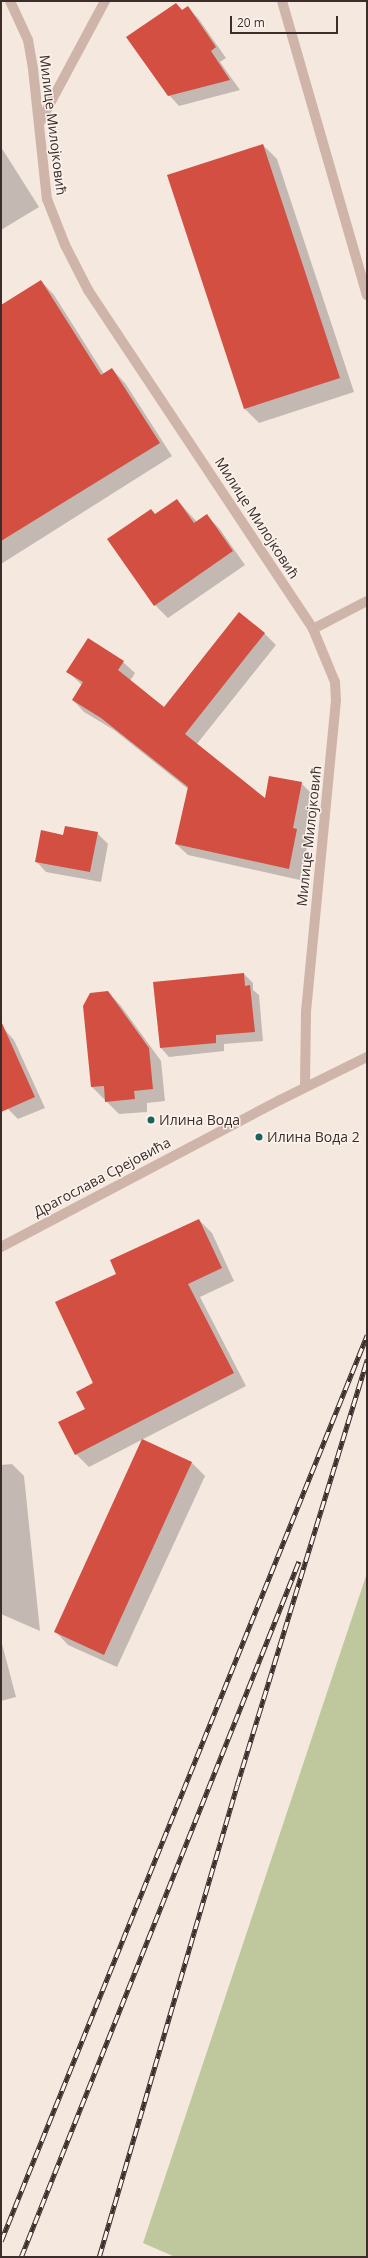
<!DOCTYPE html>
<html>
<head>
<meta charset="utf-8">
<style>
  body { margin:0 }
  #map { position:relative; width:368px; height:2258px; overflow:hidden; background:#f5e8df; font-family:"Open Sans",sans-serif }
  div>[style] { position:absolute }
  .green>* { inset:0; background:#bfc79d }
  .shadow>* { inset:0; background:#0003 }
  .building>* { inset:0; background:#d24f41 }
  .minor>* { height:10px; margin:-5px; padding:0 5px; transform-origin:5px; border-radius:5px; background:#cfb5a9 }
  .rail>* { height:4.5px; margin-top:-2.25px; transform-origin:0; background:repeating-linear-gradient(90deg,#fcf3ed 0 9px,#3c2d2a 0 18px); box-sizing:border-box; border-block:1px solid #3c2d2a }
  .dots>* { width:11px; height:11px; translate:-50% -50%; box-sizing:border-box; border:2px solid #fcf3ed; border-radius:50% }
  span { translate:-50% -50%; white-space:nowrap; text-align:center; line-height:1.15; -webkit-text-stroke:3px #fcf3ed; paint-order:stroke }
  .street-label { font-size:14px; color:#3c2d2a }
  .poi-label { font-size:14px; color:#3c2d2a }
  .left { translate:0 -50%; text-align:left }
  .frame { position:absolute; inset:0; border:2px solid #3c2d2a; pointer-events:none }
  .scale { position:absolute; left:230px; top:16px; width:108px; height:18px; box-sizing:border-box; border:2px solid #3c2d2a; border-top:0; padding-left:5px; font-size:12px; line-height:14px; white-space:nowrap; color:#3c2d2a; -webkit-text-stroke:3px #fcf3ed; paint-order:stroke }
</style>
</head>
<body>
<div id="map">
  <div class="green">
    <div style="clip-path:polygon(367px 1573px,367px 2257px,173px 2256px,143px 2243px)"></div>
  </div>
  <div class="shadow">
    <div style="clip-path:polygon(176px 4px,183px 11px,188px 8px,198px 18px,226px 58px,220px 62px,240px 90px,179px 106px,169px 95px)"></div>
    <div style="clip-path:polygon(263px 145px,277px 159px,354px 392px,259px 423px,245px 409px)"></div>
    <div style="clip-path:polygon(1px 147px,39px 207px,1px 230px)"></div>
    <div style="clip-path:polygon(41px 281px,54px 295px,104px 374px,112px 369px,125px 383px,172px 456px,1px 564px,1px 307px)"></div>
    <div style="clip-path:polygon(177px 500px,197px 522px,207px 516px,219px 528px,245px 565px,168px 618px,155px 605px,156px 515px)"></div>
    <div style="clip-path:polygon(264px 633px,276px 645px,196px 745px,266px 800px,301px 783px,313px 795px,304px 838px,308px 842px,300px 880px,188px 855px,176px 844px,188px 789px,114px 730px,84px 712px,73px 700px,82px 685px,67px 671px,123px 662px,135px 673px,130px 681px,164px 708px)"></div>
    <div style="clip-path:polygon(97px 833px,108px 844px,101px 882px,46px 872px,36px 861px,64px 836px)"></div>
    <div style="clip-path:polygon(244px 974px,253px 983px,253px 990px,259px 995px,263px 1041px,224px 1044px,224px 1051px,169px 1057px,161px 1048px)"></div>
    <div style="clip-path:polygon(108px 992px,121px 1006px,161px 1061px,165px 1101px,147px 1103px,147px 1112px,119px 1114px,92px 1087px)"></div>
    <div style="clip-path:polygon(4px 1029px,14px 1040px,45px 1108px,18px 1119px,8px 1109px,1px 1106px,1px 1030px)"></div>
    <div style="clip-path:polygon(199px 1220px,212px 1233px,234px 1281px,200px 1297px,246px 1386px,89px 1467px,76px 1454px,117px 1274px)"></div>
    <div style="clip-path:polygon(143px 1440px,192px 1463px,205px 1476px,117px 1667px,68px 1645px,56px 1632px)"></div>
    <div style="clip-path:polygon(12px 1464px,24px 1476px,40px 1631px,1px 1614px,1px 1465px)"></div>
    <div style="clip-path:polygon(1px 1640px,16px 1697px,1px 1701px)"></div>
  </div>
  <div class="building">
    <div style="clip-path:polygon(176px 3px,182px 10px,188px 6px,216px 47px,211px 51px,230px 80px,168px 96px,126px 37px)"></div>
    <div style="clip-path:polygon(263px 144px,340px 378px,244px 409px,167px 175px)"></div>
    <div style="clip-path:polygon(41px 280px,101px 375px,112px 368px,160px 443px,1px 541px,1px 305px)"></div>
    <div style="clip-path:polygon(177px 499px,194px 523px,207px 514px,233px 551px,154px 606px,107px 539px,151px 509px,155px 514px)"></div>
    <div style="clip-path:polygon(239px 612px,265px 633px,185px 734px,265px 798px,269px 776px,302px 782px,293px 828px,297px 829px,289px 869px,175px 844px,188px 787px,101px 718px,72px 700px,83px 682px,66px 672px,88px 638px,124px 661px,118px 670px,164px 707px)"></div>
    <div style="clip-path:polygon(65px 826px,98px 832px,90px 872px,35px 862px,41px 830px,63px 835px)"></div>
    <div style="clip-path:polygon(244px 973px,245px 986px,250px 985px,255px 1032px,216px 1035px,216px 1043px,160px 1048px,153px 982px)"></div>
    <div style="clip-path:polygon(108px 991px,149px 1048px,153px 1089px,134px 1091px,135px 1099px,105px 1102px,104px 1086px,91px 1087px,83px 1006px,90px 993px)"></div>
    <div style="clip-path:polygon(1px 1021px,35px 1097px,1px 1112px)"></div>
    <div style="clip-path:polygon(199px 1219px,222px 1268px,188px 1284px,234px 1373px,75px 1455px,58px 1422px,85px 1409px,76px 1392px,93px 1383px,55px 1302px,116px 1274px,110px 1260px)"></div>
    <div style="clip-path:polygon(142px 1439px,192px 1462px,104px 1655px,54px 1632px)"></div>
  </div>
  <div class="minor">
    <div style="left:10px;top:1px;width:43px;rotate:65.2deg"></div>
    <div style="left:28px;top:40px;width:29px;rotate:80deg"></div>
    <div style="left:33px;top:69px;width:131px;rotate:83.9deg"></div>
    <div style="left:47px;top:199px;width:49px;rotate:68.6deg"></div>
    <div style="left:65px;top:245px;width:51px;rotate:62.9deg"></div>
    <div style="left:88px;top:290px;width:407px;rotate:56.4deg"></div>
    <div style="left:313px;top:629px;width:57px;rotate:67.5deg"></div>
    <div style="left:335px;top:682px;width:18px;rotate:87deg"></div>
    <div style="left:336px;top:700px;width:314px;rotate:95.5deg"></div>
    <div style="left:306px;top:1013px;width:74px;rotate:90.8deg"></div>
    <div style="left:282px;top:1px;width:306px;rotate:73.9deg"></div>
    <div style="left:39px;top:124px;width:140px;rotate:-61.8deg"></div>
    <div style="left:313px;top:629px;width:61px;rotate:-27.4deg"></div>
    <div style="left:1px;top:1247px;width:315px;rotate:-27.8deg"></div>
    <div style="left:280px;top:1100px;width:97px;rotate:-26.3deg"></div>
  </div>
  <div class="rail">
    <div style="left:1px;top:2241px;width:977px;rotate:-68deg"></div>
    <div style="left:21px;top:2257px;width:749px;rotate:-68.23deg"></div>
    <div style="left:99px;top:2257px;width:492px;rotate:-73.7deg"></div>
    <div style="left:237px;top:1785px;width:445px;rotate:-73deg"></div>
  </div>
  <div class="dots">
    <div style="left:151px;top:1120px;background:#1a635d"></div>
    <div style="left:259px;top:1137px;background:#1a635d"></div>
  </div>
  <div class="street-label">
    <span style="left:53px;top:125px;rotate:83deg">Милице Милојковић</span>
    <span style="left:257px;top:518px;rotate:57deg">Милице Милојковић</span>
    <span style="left:309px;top:836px;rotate:-84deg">Милице Милојковић</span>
    <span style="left:102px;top:1177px;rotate:-28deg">Драгослава Срејовића</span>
  </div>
  <div class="poi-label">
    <span class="left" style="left:159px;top:1120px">Илина Вода</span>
    <span class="left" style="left:267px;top:1137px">Илина Вода 2</span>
  </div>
  <div class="frame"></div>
  <div class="scale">20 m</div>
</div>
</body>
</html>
